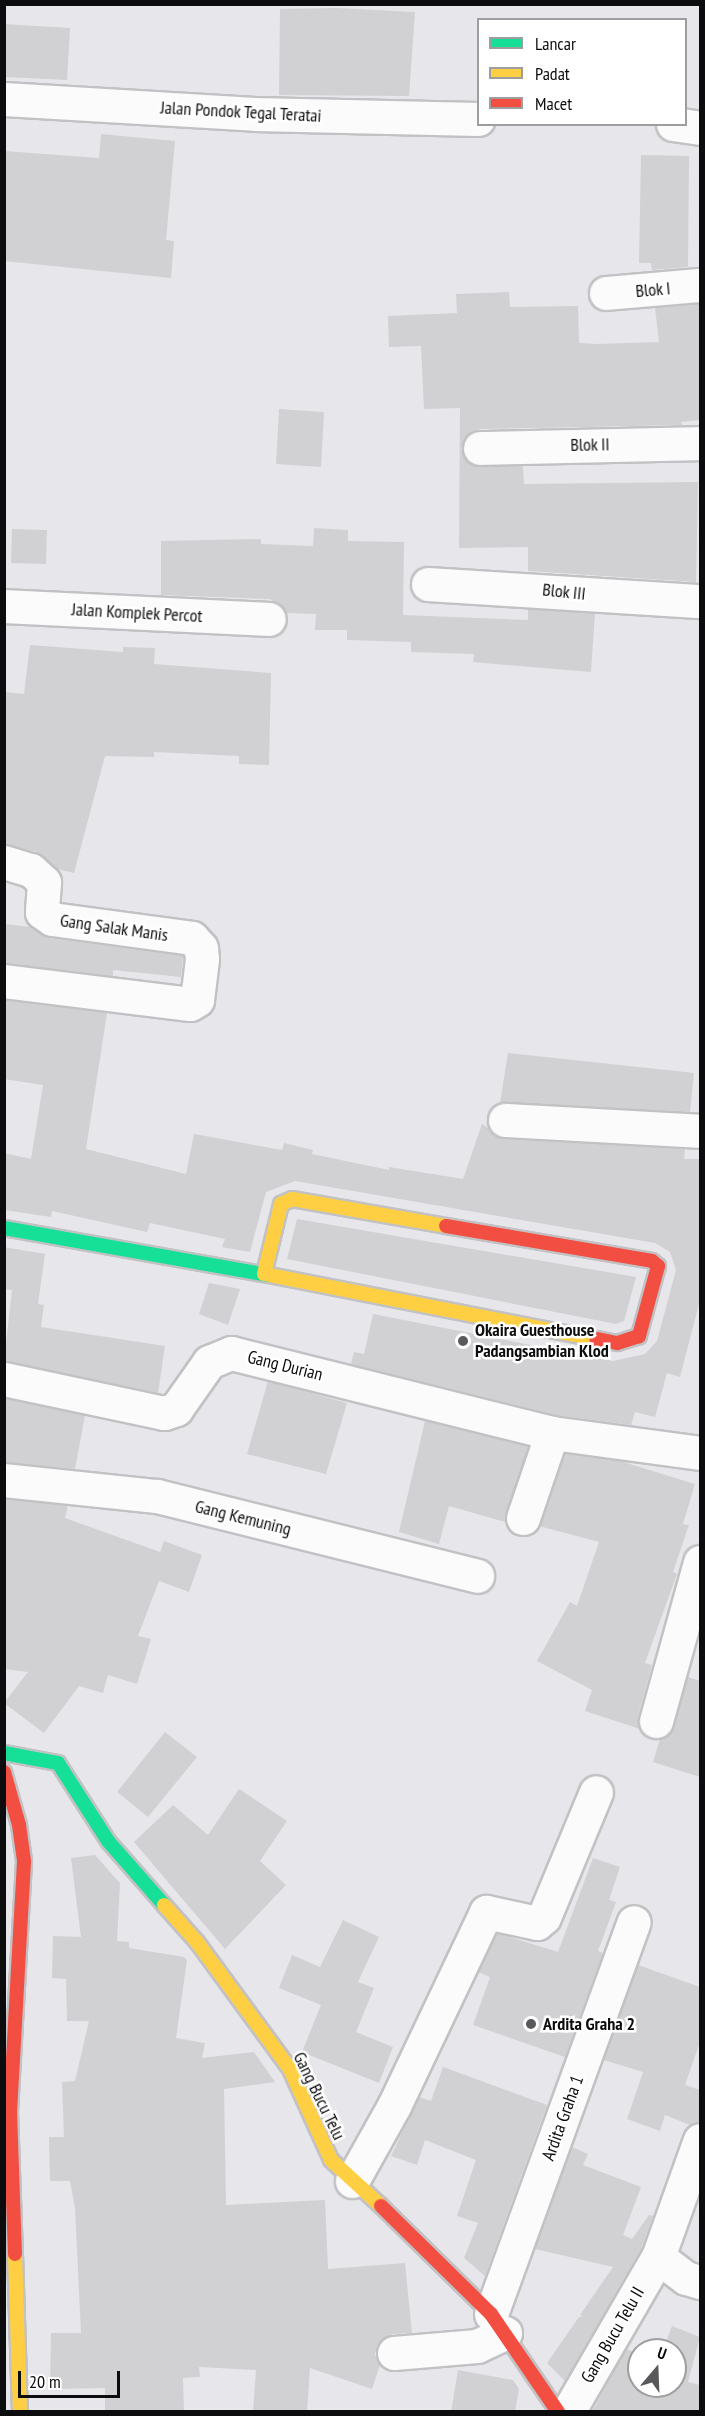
<!DOCTYPE html>
<html>
<head>
<meta charset="utf-8">
<style>
  body { margin:0 }
  #map { position:relative; width:705px; height:2416px; overflow:hidden; background:#e7e7eb; font-family:"PT Sans Narrow",sans-serif }
  div>[style] { position:absolute }
  .building>* { inset:0; background:#d1d0d2 }
  .roads { filter:drop-shadow(2px 0 #c2c2c4) drop-shadow(-2px 0 #c2c2c4) drop-shadow(0 2px #c2c2c4) drop-shadow(0 -2px #c2c2c4) }
  .street>* { height:33px; margin:-16.5px; padding:0 16.5px; transform-origin:16.5px; border-radius:16.5px; background:#fbfbfc }
  .fast>* { height:14px; margin:-7px; padding:0 7px; transform-origin:7px; border-radius:7px; background:#16e098 }
  .slow>* { height:14px; margin:-7px; padding:0 7px; transform-origin:7px; border-radius:7px; background:#ffcf43 }
  .jam>* { height:14px; margin:-7px; padding:0 7px; transform-origin:7px; border-radius:7px; background:#f24e42 }
  .dots>* { width:16px; height:16px; translate:-50% -50%; box-sizing:border-box; border:3px solid #fff; border-radius:50% }
  span { translate:-50% -50%; white-space:nowrap; text-align:center; line-height:1.15; -webkit-text-stroke:5px #fff; paint-order:stroke }
  .street-label { font-size:18px; color:#0c0c0e }
  .poi-label { font-size:18px; color:#0c0c0e; font-weight:700 }
  .left { translate:0 -50%; text-align:left }
  .frame { position:absolute; inset:0; border:6px solid #0c0c0e; pointer-events:none }
  .legend { position:absolute; left:477px; top:18px; width:210px; height:108px; box-sizing:border-box; background:#fff; border:2px solid #9e9e9f; margin:0; padding:8px 10px; list-style:none; font-size:18px; color:#0c0c0e }
  .legend li { display:flex; align-items:center; gap:12px; height:30px }
  .legend b { width:30px; border:2px solid #9e9e9f }
  .north { position:absolute; left:627px; top:2338px; width:60px; height:60px; box-sizing:border-box; background:#fff; border:2px solid #9e9e9f; border-radius:50%; rotate:19deg; font-size:16px; font-weight:700; line-height:24px; text-align:center; color:#0c0c0e }
  .north::after { content:''; display:block; margin:auto; width:21px; height:27px; background:#59595b; clip-path:polygon(50% 0,100% 100%,50% 72%,0 100%) }
  .scale { position:absolute; left:18px; top:2371px; width:102px; height:27px; box-sizing:border-box; border:3px solid #0c0c0e; border-top:0; padding-left:8px; font-size:18px; line-height:21px; white-space:nowrap; color:#0c0c0e; -webkit-text-stroke:4px #fff; paint-order:stroke }
</style>
</head>
<body>
<div id="map">
  <div class="building">
    <div style="clip-path:polygon(337px 8px,415px 12px,409px 96px,279px 95px,280px 9px)"></div>
    <div style="clip-path:polygon(4px 24px,70px 28px,67px 80px,4px 77px)"></div>
    <div style="clip-path:polygon(101px 134px,175px 141px,166px 240px,174px 241px,171px 278px,4px 261px,4px 151px,99px 158px)"></div>
    <div style="clip-path:polygon(641px 155px,689px 156px,688px 267px,652px 270px,651px 263px,639px 263px)"></div>
    <div style="clip-path:polygon(509px 292px,510px 307px,578px 306px,579px 343px,597px 344px,659px 342px,655px 308px,700px 304px,700px 420px,681px 422px,682px 425px,480px 429px,470px 432px,461px 448px,472px 465px,523px 466px,524px 484px,698px 482px,696px 582px,528px 571px,528px 547px,459px 548px,460px 408px,424px 409px,421px 346px,389px 347px,388px 316px,457px 313px,456px 294px)"></div>
    <div style="clip-path:polygon(279px 409px,324px 412px,321px 467px,276px 464px)"></div>
    <div style="clip-path:polygon(314px 528px,348px 530px,348px 541px,404px 542px,403px 615px,528px 620px,528px 609px,595px 613px,591px 672px,473px 662px,474px 654px,411px 652px,411px 642px,347px 640px,347px 630px,315px 630px,316px 614px,286px 613px,270px 599px,161px 595px,161px 541px,261px 539px,261px 544px,313px 546px)"></div>
    <div style="clip-path:polygon(12px 529px,47px 530px,46px 564px,11px 563px)"></div>
    <div style="clip-path:polygon(30px 645px,123px 652px,123px 647px,155px 648px,154px 664px,271px 673px,269px 765px,239px 764px,239px 756px,154px 752px,154px 757px,105px 756px,74px 873px,57px 869px,37px 852px,4px 844px,4px 692px,24px 694px)"></div>
    <div style="clip-path:polygon(4px 924px,31px 927px,49px 938px,183px 956px,181px 977px,113px 970px,113px 976px,4px 963px)"></div>
    <div style="clip-path:polygon(4px 1000px,107px 1013px,86px 1149px,186px 1174px,194px 1134px,282px 1150px,284px 1143px,313px 1150px,312px 1154px,389px 1170px,389px 1167px,463px 1179px,482px 1124px,504px 1139px,685px 1149px,684px 1159px,700px 1159px,700px 1300px,680px 1377px,667px 1373px,655px 1417px,635px 1412px,631px 1425px,556px 1415px,351px 1364px,354px 1352px,364px 1354px,373px 1314px,613px 1361px,645px 1354px,657px 1341px,676px 1270px,670px 1252px,655px 1243px,295px 1181px,266px 1192px,250px 1252px,222px 1247px,225px 1239px,150px 1223px,147px 1232px,52px 1211px,51px 1217px,4px 1210px,4px 1153px,31px 1159px,43px 1085px,4px 1079px)"></div>
    <div style="clip-path:polygon(508px 1053px,694px 1073px,690px 1112px,500px 1103px)"></div>
    <div style="clip-path:polygon(297px 1219px,636px 1277px,624px 1321px,616px 1324px,287px 1259px)"></div>
    <div style="clip-path:polygon(4px 1247px,45px 1254px,38px 1304px,44px 1305px,41px 1327px,165px 1346px,158px 1393px,4px 1361px,12px 1290px,4px 1289px)"></div>
    <div style="clip-path:polygon(209px 1283px,240px 1289px,228px 1325px,199px 1314px)"></div>
    <div style="clip-path:polygon(268px 1381px,347px 1403px,326px 1474px,247px 1454px)"></div>
    <div style="clip-path:polygon(4px 1398px,85px 1415px,75px 1469px,4px 1462px)"></div>
    <div style="clip-path:polygon(425px 1421px,528px 1446px,505px 1522px,449px 1506px,439px 1544px,399px 1532px)"></div>
    <div style="clip-path:polygon(565px 1454px,620px 1461px,695px 1484px,683px 1524px,689px 1525px,673px 1572px,677px 1574px,645px 1663px,652px 1665px,638px 1716px,640px 1729px,585px 1711px,592px 1690px,537px 1661px,570px 1602px,577px 1606px,599px 1542px,539px 1526px)"></div>
    <div style="clip-path:polygon(4px 1499px,68px 1505px,65px 1518px,160px 1552px,164px 1541px,202px 1555px,189px 1592px,159px 1581px,138px 1636px,151px 1639px,137px 1684px,108px 1675px,103px 1693px,79px 1686px,44px 1733px,4px 1703px,28px 1672px,4px 1669px)"></div>
    <div style="clip-path:polygon(688px 1677px,700px 1681px,700px 1777px,653px 1762px,660px 1739px,674px 1726px)"></div>
    <div style="clip-path:polygon(165px 1732px,197px 1757px,148px 1817px,117px 1792px)"></div>
    <div style="clip-path:polygon(239px 1789px,287px 1821px,260px 1861px,286px 1885px,225px 1949px,134px 1842px,173px 1805px,208px 1835px)"></div>
    <div style="clip-path:polygon(95px 1855px,120px 1883px,117px 1941px,129px 1942px,129px 1948px,184px 1957px,187px 1960px,176px 2038px,205px 2043px,202px 2058px,254px 2052px,275px 2082px,224px 2089px,226px 2205px,325px 2200px,328px 2269px,405px 2263px,412px 2333px,392px 2334px,377px 2345px,375px 2355px,380px 2365px,372px 2389px,310px 2368px,307px 2412px,253px 2412px,256px 2370px,199px 2367px,200px 2377px,183px 2378px,184px 2412px,105px 2412px,105px 2388px,50px 2389px,51px 2333px,81px 2333px,75px 2208px,70px 2181px,50px 2181px,49px 2137px,64px 2137px,62px 2082px,75px 2081px,89px 2021px,67px 2021px,66px 1979px,52px 1978px,53px 1936px,81px 1937px,71px 1858px)"></div>
    <div style="clip-path:polygon(593px 1858px,620px 1867px,609px 1900px,616px 1902px,598px 1951px,603px 1953px,565px 2057px,473px 2025px,490px 1977px,478px 1972px,497px 1933px,558px 1952px)"></div>
    <div style="clip-path:polygon(343px 1920px,379px 1937px,358px 1982px,374px 1988px,356px 2032px,393px 2047px,379px 2083px,302px 2052px,321px 2005px,279px 1988px,292px 1955px,320px 1967px)"></div>
    <div style="clip-path:polygon(638px 1965px,700px 1987px,700px 2042px,685px 2085px,700px 2090px,700px 2122px,690px 2125px,665px 2115px,660px 2131px,627px 2119px,643px 2072px,604px 2060px)"></div>
    <div style="clip-path:polygon(443px 2067px,547px 2105px,485px 2276px,464px 2258px,478px 2223px,457px 2216px,476px 2160px,425px 2140px,417px 2165px,391px 2156px,419px 2097px,431px 2101px)"></div>
    <div style="clip-path:polygon(572px 2147px,588px 2154px,583px 2165px,641px 2187px,623px 2235px,632px 2239px,649px 2215px,653px 2216px,641px 2249px,565px 2381px,547px 2363px,579px 2317px,583px 2317px,580px 2315px,613px 2267px,535px 2249px)"></div>
    <div style="clip-path:polygon(672px 2326px,700px 2337px,688px 2382px,700px 2385px,700px 2412px,592px 2412px,626px 2349px,639px 2354px,639px 2386px,675px 2386px,675px 2350px,663px 2350px)"></div>
    <div style="clip-path:polygon(458px 2370px,513px 2380px,519px 2389px,515px 2412px,451px 2412px)"></div>
  </div>
  <div class="roads">
    <div class="street">
      <div style="left:4px;top:99px;width:251px;rotate:3.4deg"></div>
      <div style="left:255px;top:114px;width:223px;rotate:1.3deg"></div>
      <div style="left:673px;top:124px;width:27px;rotate:8deg"></div>
      <div style="left:606px;top:293px;width:94px;rotate:-4.9deg"></div>
      <div style="left:480px;top:448px;width:220px;rotate:-1.3deg"></div>
      <div style="left:428px;top:584px;width:273px;rotate:3.6deg"></div>
      <div style="left:4px;top:606px;width:265px;rotate:2.8deg"></div>
      <div style="left:4px;top:862px;width:28px;rotate:17deg"></div>
      <div style="left:31px;top:870px;width:18px;rotate:43deg"></div>
      <div style="left:44px;top:882px;width:30px;rotate:94deg"></div>
      <div style="left:42px;top:912px;width:12px;rotate:35deg"></div>
      <div style="left:52px;top:919px;width:141px;rotate:7.7deg"></div>
      <div style="left:192px;top:938px;width:13px;rotate:48deg"></div>
      <div style="left:201px;top:948px;width:11px;rotate:85deg"></div>
      <div style="left:202px;top:959px;width:41px;rotate:97deg"></div>
      <div style="left:197px;top:1000px;width:8px;rotate:150deg"></div>
      <div style="left:190px;top:1004px;width:187px;rotate:-173deg"></div>
      <div style="left:505px;top:1120px;width:195px;rotate:3.2deg"></div>
      <div style="left:4px;top:1379px;width:164px;rotate:12deg"></div>
      <div style="left:164px;top:1413px;width:13px;rotate:-18deg"></div>
      <div style="left:176px;top:1409px;width:57px;rotate:-54.9deg"></div>
      <div style="left:209px;top:1362px;width:24px;rotate:-22deg"></div>
      <div style="left:231px;top:1353px;width:331px;rotate:14deg"></div>
      <div style="left:552px;top:1433px;width:149px;rotate:7.7deg"></div>
      <div style="left:4px;top:1480px;width:154px;rotate:6deg"></div>
      <div style="left:157px;top:1496px;width:330px;rotate:14deg"></div>
      <div style="left:523px;top:1518px;width:90px;rotate:-71.2deg"></div>
      <div style="left:656px;top:1721px;width:165px;rotate:-74.5deg"></div>
      <div style="left:352px;top:2181px;width:86px;rotate:-60.8deg"></div>
      <div style="left:394px;top:2106px;width:215px;rotate:-64.6deg"></div>
      <div style="left:486px;top:1912px;width:52px;rotate:12.2deg"></div>
      <div style="left:537px;top:1923px;width:9px;rotate:-41deg"></div>
      <div style="left:544px;top:1917px;width:135px;rotate:-67.4deg"></div>
      <div style="left:658px;top:2257px;width:35px;rotate:37deg"></div>
      <div style="left:686px;top:2278px;width:15px;rotate:16deg"></div>
      <div style="left:491px;top:2314px;width:417px;rotate:-70deg"></div>
      <div style="left:394px;top:2353px;width:83px;rotate:-4.8deg"></div>
      <div style="left:477px;top:2346px;width:31px;rotate:-25deg"></div>
      <div style="left:568px;top:2412px;width:179px;rotate:-59.9deg"></div>
      <div style="left:658px;top:2257px;width:124px;rotate:-70.3deg"></div>
    </div>
    <div class="fast">
      <div style="left:4px;top:1228px;width:269px;rotate:10.1deg"></div>
      <div style="left:4px;top:1753px;width:55px;rotate:10.5deg"></div>
      <div style="left:58px;top:1763px;width:93px;rotate:57.3deg"></div>
      <div style="left:108px;top:1841px;width:85px;rotate:48.8deg"></div>
    </div>
    <div class="slow">
      <div style="left:264px;top:1274px;width:72px;rotate:-76.3deg"></div>
      <div style="left:281px;top:1204px;width:12px;rotate:-24deg"></div>
      <div style="left:292px;top:1199px;width:156px;rotate:9.9deg"></div>
      <div style="left:269px;top:1275px;width:333px;rotate:11.1deg"></div>
      <div style="left:164px;top:1905px;width:50px;rotate:48.3deg"></div>
      <div style="left:197px;top:1942px;width:157px;rotate:53.8deg"></div>
      <div style="left:290px;top:2069px;width:100px;rotate:65.7deg"></div>
      <div style="left:331px;top:2160px;width:68px;rotate:42.6deg"></div>
      <div style="left:15px;top:2254px;width:158px;rotate:88.2deg"></div>
    </div>
    <div class="jam">
      <div style="left:446px;top:1226px;width:209px;rotate:9.6deg"></div>
      <div style="left:652px;top:1261px;width:8px;rotate:40deg"></div>
      <div style="left:658px;top:1266px;width:73px;rotate:105.2deg"></div>
      <div style="left:639px;top:1336px;width:23px;rotate:162deg"></div>
      <div style="left:617px;top:1343px;width:21px;rotate:-169deg"></div>
      <div style="left:4px;top:1772px;width:55px;rotate:74.2deg"></div>
      <div style="left:19px;top:1825px;width:37px;rotate:82deg"></div>
      <div style="left:24px;top:1862px;width:250px;rotate:93.2deg"></div>
      <div style="left:10px;top:2112px;width:142px;rotate:88deg"></div>
      <div style="left:381px;top:2206px;width:154px;rotate:44.5deg"></div>
      <div style="left:491px;top:2314px;width:119px;rotate:55.6deg"></div>
    </div>
  </div>
  <div class="dots">
    <div style="left:463px;top:1341px;background:#59595b"></div>
    <div style="left:531px;top:2024px;background:#59595b"></div>
  </div>
  <div class="street-label">
    <span style="left:241px;top:112px;rotate:3deg">Jalan Pondok Tegal Teratai</span>
    <span style="left:653px;top:290px;rotate:-5deg">Blok I</span>
    <span style="left:590px;top:445px;rotate:-1deg">Blok II</span>
    <span style="left:564px;top:592px;rotate:6deg">Blok III</span>
    <span style="left:137px;top:613px;rotate:3deg">Jalan Komplek Percot</span>
    <span style="left:114px;top:928px;rotate:8deg">Gang Salak Manis</span>
    <span style="left:285px;top:1366px;rotate:14deg">Gang Durian</span>
    <span style="left:243px;top:1518px;rotate:14deg">Gang Kemuning</span>
    <span style="left:319px;top:2096px;rotate:64deg">Gang Bucu Telu</span>
    <span style="left:563px;top:2118px;rotate:-70deg">Ardita Graha 1</span>
    <span style="left:613px;top:2335px;rotate:-60deg">Gang Bucu Telu II</span>
  </div>
  <div class="poi-label">
    <span class="left" style="left:475px;top:1341px">Okaira Guesthouse<br>Padangsambian Klod</span>
    <span class="left" style="left:543px;top:2024px">Ardita Graha 2</span>
  </div>
  <div class="frame"></div>
  <ul class="legend">
  <li><b style="height:8px;background:#16e098"></b>Lancar</li>
  <li><b style="height:8px;background:#ffcf43"></b>Padat</li>
  <li><b style="height:8px;background:#f24e42"></b>Macet</li>
  </ul>
  <div class="north">U</div>
  <div class="scale">20 m</div>
</div>
</body>
</html>
